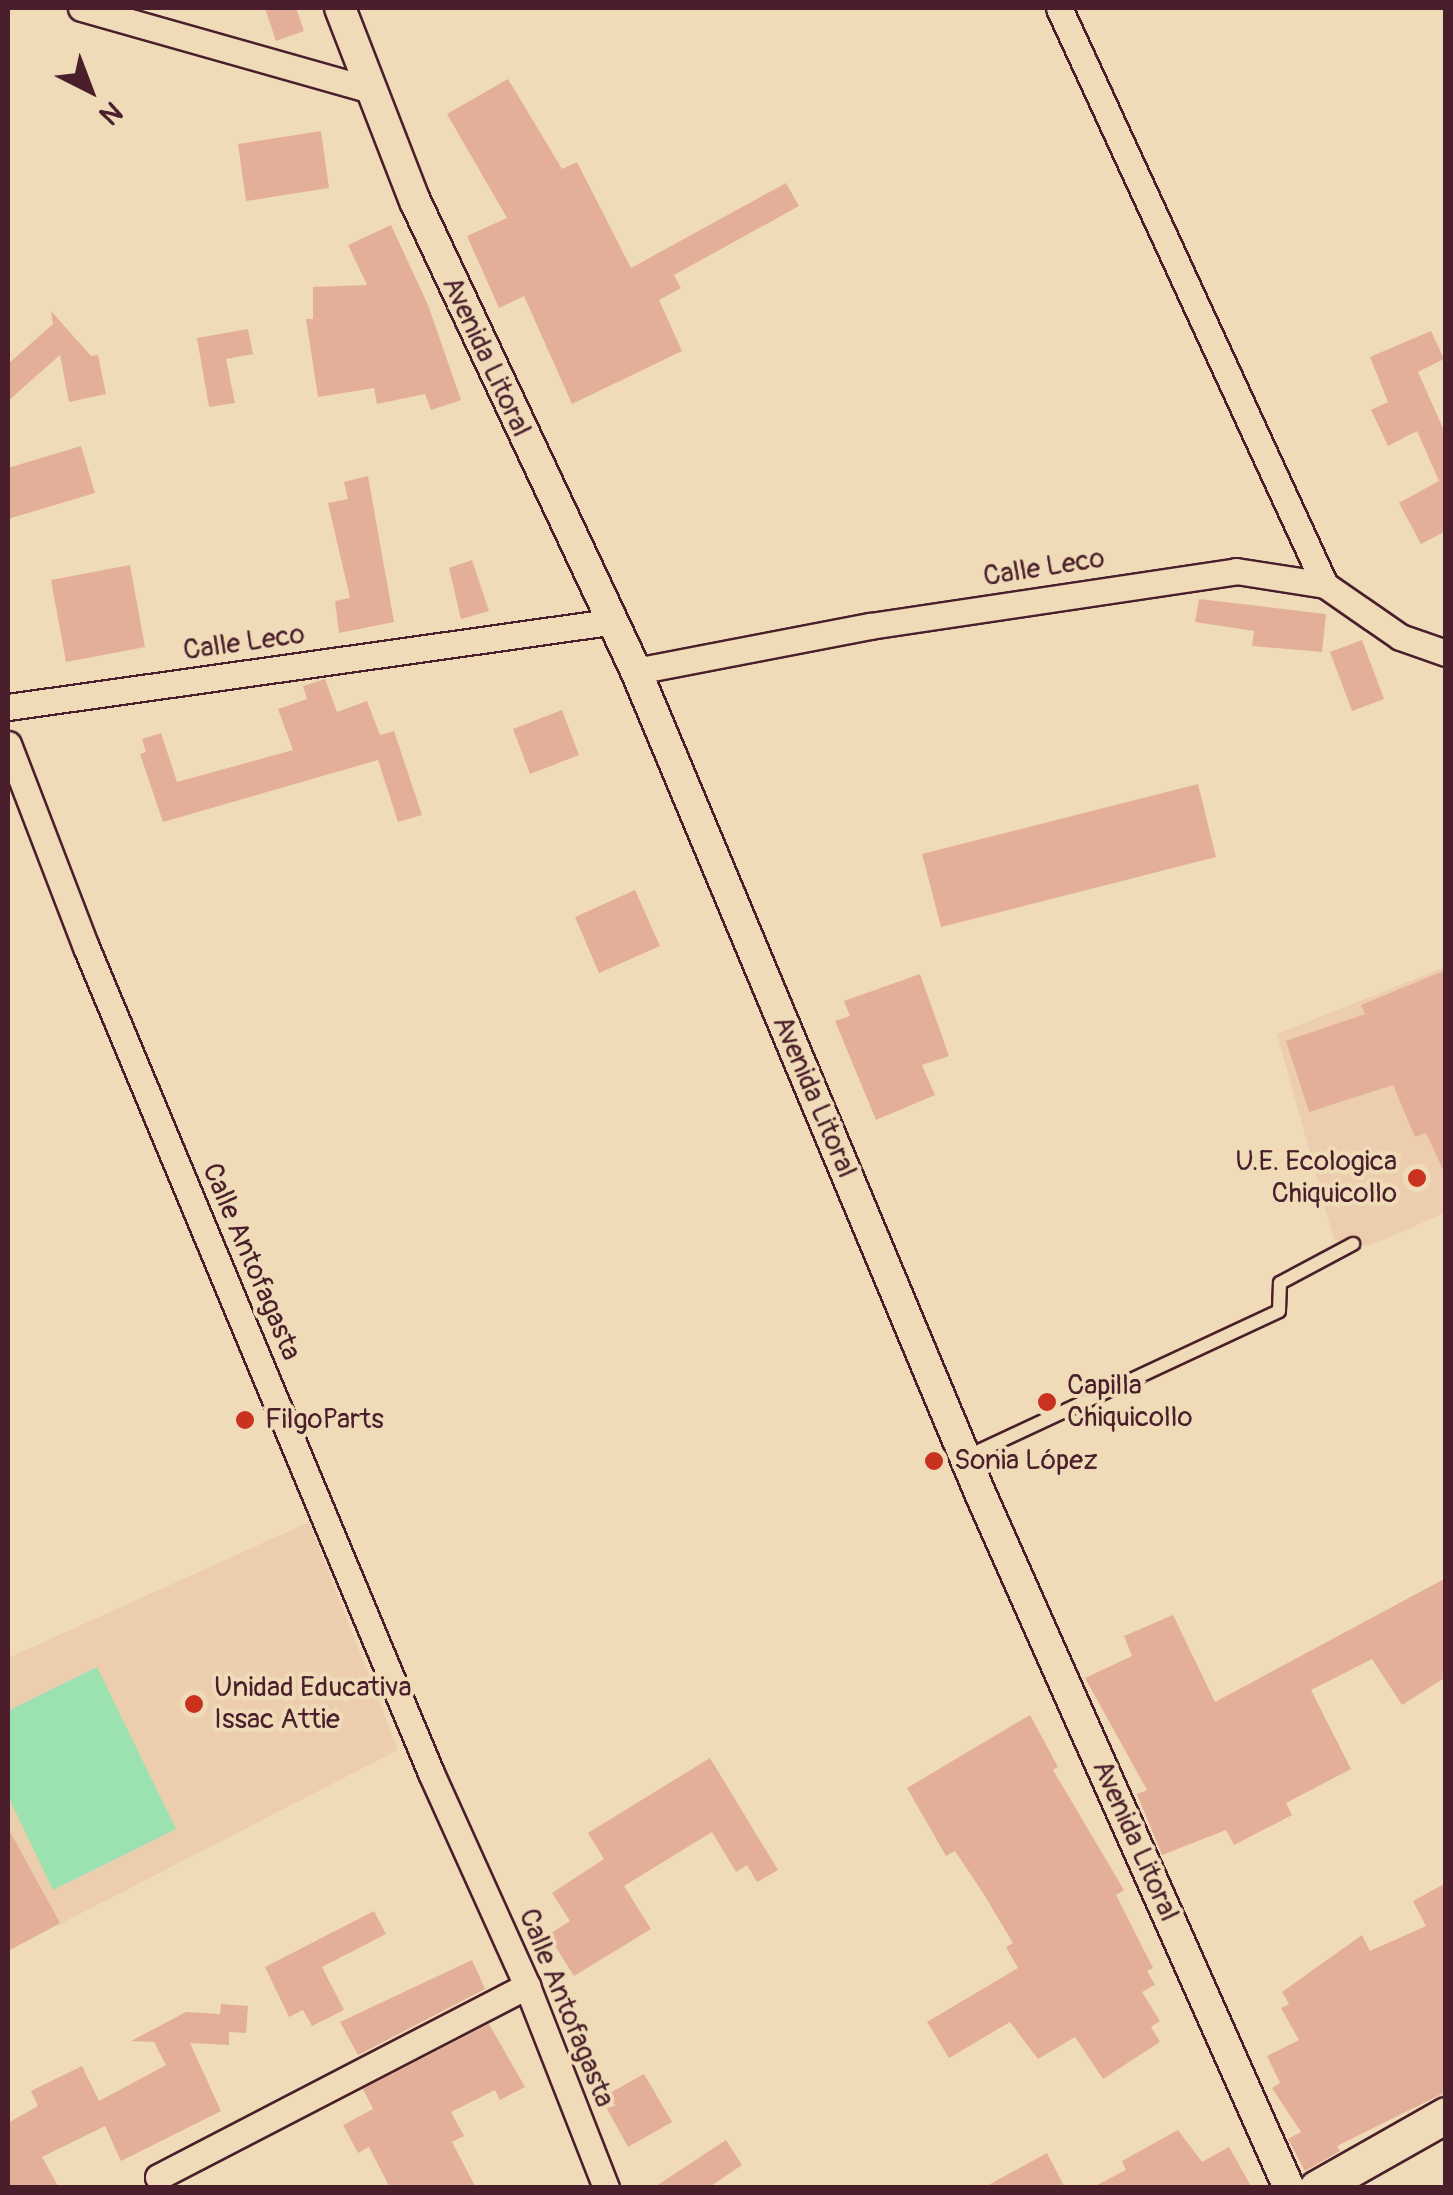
<!DOCTYPE html>
<html>
<head>
<meta charset="utf-8">
<style>
  body { margin:0 }
  #map { position:relative; width:1453px; height:2195px; overflow:hidden; background:#f0dbb9; font-family:Pangolin,sans-serif }
  div>[style] { position:absolute }
  .built>* { inset:0; background:#ecceaf }
  .green>* { inset:0; background:#9be2b0 }
  .building>* { inset:0; background:#e4af98 }
  .roads { filter:drop-shadow(2px 0 #4a1f2b) drop-shadow(-2px 0 #4a1f2b) drop-shadow(0 2px #4a1f2b) drop-shadow(0 -2px #4a1f2b) }
  .service>* { height:12px; margin:-6px; padding:0 6px; transform-origin:6px; border-radius:6px; background:#f0dbb9 }
  .minor>* { height:25px; margin:-12.5px; padding:0 12.5px; transform-origin:12.5px; border-radius:12.5px; background:#f0dbb9 }
  .tertiary>* { height:30px; margin:-15px; padding:0 15px; transform-origin:15px; border-radius:15px; background:#f0dbb9 }
  .secondary>* { height:35px; margin:-17.5px; padding:0 17.5px; transform-origin:17.5px; border-radius:17.5px; background:#f0dbb9 }
  .dots>* { width:28px; height:28px; translate:-50% -50%; box-sizing:border-box; border:5px solid #f0dbb9; border-radius:50% }
  span { translate:-50% -50%; white-space:nowrap; text-align:center; line-height:1.15; -webkit-text-stroke:8px #f0dbb9; paint-order:stroke }
  .street-label { font-size:28px; color:#4a1f2b }
  .poi-label { font-size:28px; color:#4a1f2b }
  .right { translate:-100% -50%; text-align:right }
  .left { translate:0 -50%; text-align:left }
  .frame { position:absolute; inset:0; border:10px solid #4a1f2b; pointer-events:none }
  .north { position:absolute; left:40px; top:40px; width:100px; height:100px; -webkit-text-stroke:8px #f0dbb9; paint-order:stroke; rotate:138deg; font-size:28px; font-weight:700; line-height:40px; text-align:center; color:#4a1f2b }
  .north::after { content:''; display:block; margin:auto; width:35px; height:45px; background:#4a1f2b; clip-path:polygon(50% 0,100% 100%,50% 72%,0 100%) }
</style>
</head>
<body>
<div id="map">
  <div class="built">
    <div style="clip-path:polygon(1445px 967px,1445px 1213px,1369px 1246px,1334px 1240px,1277px 1034px)"></div>
    <div style="clip-path:polygon(309px 1522px,398px 1750px,8px 1951px,8px 1658px)"></div>
  </div>
  <div class="green">
    <div style="clip-path:polygon(97px 1667px,176px 1829px,53px 1890px,8px 1796px,8px 1711px)"></div>
  </div>
  <div class="building">
    <div style="clip-path:polygon(265px 8px,296px 8px,304px 31px,276px 41px)"></div>
    <div style="clip-path:polygon(508px 79px,562px 169px,577px 162px,631px 268px,786px 183px,799px 206px,674px 275px,681px 288px,659px 300px,682px 351px,572px 404px,524px 296px,499px 308px,467px 236px,507px 218px,447px 114px)"></div>
    <div style="clip-path:polygon(321px 131px,329px 188px,246px 201px,238px 144px)"></div>
    <div style="clip-path:polygon(391px 225px,428px 305px,461px 400px,431px 410px,425px 394px,377px 404px,374px 388px,318px 397px,306px 319px,313px 319px,313px 287px,367px 285px,348px 245px)"></div>
    <div style="clip-path:polygon(51px 311px,91px 356px,98px 355px,106px 394px,69px 402px,60px 355px,8px 401px,8px 364px,53px 324px)"></div>
    <div style="clip-path:polygon(248px 329px,253px 354px,226px 359px,235px 403px,209px 407px,197px 338px)"></div>
    <div style="clip-path:polygon(1431px 331px,1444px 359px,1418px 372px,1446px 435px,1446px 531px,1421px 544px,1399px 503px,1439px 481px,1417px 431px,1388px 446px,1371px 410px,1388px 402px,1370px 357px)"></div>
    <div style="clip-path:polygon(81px 446px,95px 493px,8px 519px,8px 468px)"></div>
    <div style="clip-path:polygon(368px 476px,394px 622px,339px 633px,335px 601px,350px 598px,328px 503px,348px 499px,344px 482px)"></div>
    <div style="clip-path:polygon(472px 560px,489px 611px,461px 619px,449px 568px)"></div>
    <div style="clip-path:polygon(130px 565px,145px 647px,66px 662px,51px 580px)"></div>
    <div style="clip-path:polygon(1199px 599px,1326px 614px,1322px 652px,1252px 646px,1254px 631px,1195px 622px)"></div>
    <div style="clip-path:polygon(1362px 640px,1384px 699px,1352px 711px,1330px 652px)"></div>
    <div style="clip-path:polygon(325px 679px,337px 712px,367px 701px,380px 735px,394px 731px,422px 815px,398px 822px,378px 760px,163px 822px,140px 754px,146px 752px,142px 739px,161px 733px,177px 782px,293px 750px,278px 709px,307px 699px,303px 686px)"></div>
    <div style="clip-path:polygon(562px 710px,579px 755px,530px 774px,513px 729px)"></div>
    <div style="clip-path:polygon(1198px 784px,1216px 857px,941px 927px,922px 854px)"></div>
    <div style="clip-path:polygon(635px 890px,660px 946px,599px 973px,575px 917px)"></div>
    <div style="clip-path:polygon(1446px 970px,1446px 1176px,1426px 1133px,1415px 1137px,1393px 1085px,1309px 1112px,1286px 1041px,1365px 1014px,1361px 1005px)"></div>
    <div style="clip-path:polygon(920px 974px,949px 1056px,922px 1065px,935px 1095px,876px 1120px,835px 1021px,850px 1016px,844px 1001px)"></div>
    <div style="clip-path:polygon(1446px 1578px,1446px 1677px,1402px 1705px,1372px 1659px,1311px 1690px,1351px 1769px,1286px 1803px,1292px 1815px,1234px 1845px,1226px 1830px,1162px 1855px,1137px 1794px,1147px 1790px,1085px 1678px,1132px 1656px,1124px 1636px,1173px 1615px,1215px 1702px)"></div>
    <div style="clip-path:polygon(1030px 1715px,1058px 1767px,1053px 1770px,1124px 1890px,1116px 1895px,1153px 1968px,1147px 1971px,1155px 1985px,1142px 1992px,1160px 2021px,1151px 2027px,1160px 2042px,1103px 2079px,1075px 2037px,1038px 2059px,1010px 2022px,949px 2058px,927px 2022px,1018px 1968px,1006px 1947px,1013px 1943px,983px 1893px,955px 1851px,946px 1856px,907px 1788px)"></div>
    <div style="clip-path:polygon(710px 1758px,778px 1870px,757px 1882px,747px 1865px,736px 1872px,712px 1832px,624px 1886px,651px 1929px,574px 1976px,548px 1935px,570px 1921px,552px 1893px,604px 1859px,588px 1833px)"></div>
    <div style="clip-path:polygon(8px 1828px,60px 1923px,8px 1951px)"></div>
    <div style="clip-path:polygon(1446px 1883px,1446px 2092px,1337px 2146px,1340px 2151px,1305px 2171px,1288px 2139px,1301px 2132px,1272px 2088px,1280px 2083px,1267px 2056px,1299px 2040px,1281px 2008px,1289px 2004px,1282px 1992px,1362px 1935px,1370px 1951px,1426px 1926px,1413px 1901px)"></div>
    <div style="clip-path:polygon(374px 1911px,386px 1934px,322px 1967px,344px 2010px,312px 2026px,303px 2010px,289px 2017px,265px 1967px)"></div>
    <div style="clip-path:polygon(472px 1960px,485px 1989px,358px 2055px,340px 2022px)"></div>
    <div style="clip-path:polygon(221px 2004px,248px 2006px,246px 2033px,229px 2032px,229px 2045px,190px 2043px,221px 2111px,121px 2161px,105px 2126px,42px 2157px,59px 2188px,8px 2188px,8px 2123px,38px 2106px,31px 2091px,82px 2066px,99px 2101px,166px 2065px,154px 2042px,131px 2041px,186px 2012px,220px 2014px)"></div>
    <div style="clip-path:polygon(489px 2024px,525px 2087px,500px 2100px,495px 2090px,451px 2112px,464px 2136px,452px 2142px,476px 2188px,390px 2188px,369px 2147px,358px 2153px,343px 2125px,373px 2109px,363px 2089px)"></div>
    <div style="clip-path:polygon(644px 2074px,672px 2122px,628px 2147px,601px 2098px)"></div>
    <div style="clip-path:polygon(1178px 2130px,1202px 2162px,1229px 2147px,1252px 2188px,1091px 2188px,1126px 2170px,1122px 2161px)"></div>
    <div style="clip-path:polygon(726px 2140px,742px 2165px,708px 2188px,653px 2188px)"></div>
    <div style="clip-path:polygon(1047px 2153px,1065px 2188px,983px 2188px)"></div>
  </div>
  <div class="roads">
    <div class="service">
      <div style="left:966px;top:1457px;width:345px;rotate:-25deg"></div>
      <div style="left:1279px;top:1311px;width:28px;rotate:-88deg"></div>
      <div style="left:1280px;top:1283px;width:83px;rotate:-28.1deg"></div>
    </div>
    <div class="minor">
      <div style="left:81px;top:8px;width:298px;rotate:15.8deg"></div>
      <div style="left:1059px;top:8px;width:635px;rotate:65.25deg"></div>
      <div style="left:636px;top:671px;width:238px;rotate:-10.9deg"></div>
      <div style="left:870px;top:626px;width:370px;rotate:-8.5deg"></div>
      <div style="left:1236px;top:571px;width:90px;rotate:8.9deg"></div>
      <div style="left:1325px;top:585px;width:91px;rotate:34.7deg"></div>
      <div style="left:1400px;top:637px;width:49px;rotate:19.2deg"></div>
      <div style="left:8px;top:707px;width:607px;rotate:-8.05deg"></div>
      <div style="left:8px;top:744px;width:217px;rotate:69deg"></div>
      <div style="left:86px;top:947px;width:895px;rotate:67.33deg"></div>
      <div style="left:431px;top:1773px;width:234px;rotate:65.7deg"></div>
      <div style="left:527px;top:1986px;width:217px;rotate:68.6deg"></div>
      <div style="left:158px;top:2177px;width:416px;rotate:-27.4deg"></div>
    </div>
    <div class="tertiary">
      <div style="left:340px;top:8px;width:207px;rotate:68.8deg"></div>
      <div style="left:415px;top:201px;width:519px;rotate:64.82deg"></div>
      <div style="left:636px;top:671px;width:891px;rotate:67.29deg"></div>
      <div style="left:980px;top:1493px;width:761px;rotate:66.03deg"></div>
    </div>
    <div class="secondary">
      <div style="left:1317px;top:2188px;width:148px;rotate:-29.5deg"></div>
    </div>
  </div>
  <div class="dots">
    <div style="left:1417px;top:1178px;background:#c8321e"></div>
    <div style="left:1047px;top:1402px;background:#c8321e"></div>
    <div style="left:245px;top:1420px;background:#c8321e"></div>
    <div style="left:934px;top:1461px;background:#c8321e"></div>
    <div style="left:194px;top:1704px;background:#c8321e"></div>
  </div>
  <div class="street-label">
    <span style="left:486px;top:357px;rotate:65deg">Avenida Litoral</span>
    <span style="left:1044px;top:568px;rotate:-9deg">Calle Leco</span>
    <span style="left:244px;top:643px;rotate:-8deg">Calle Leco</span>
    <span style="left:814px;top:1097px;rotate:67deg">Avenida Litoral</span>
    <span style="left:251px;top:1262px;rotate:67deg">Calle Antofagasta</span>
    <span style="left:1135px;top:1841px;rotate:66deg">Avenida Litoral</span>
    <span style="left:566px;top:2008px;rotate:68deg">Calle Antofagasta</span>
  </div>
  <div class="poi-label">
    <span class="right" style="left:1397px;top:1178px">U.E. Ecologica<br>Chiquicollo</span>
    <span class="left" style="left:1067px;top:1402px">Capilla<br>Chiquicollo</span>
    <span class="left" style="left:265px;top:1420px">FilgoParts</span>
    <span class="left" style="left:954px;top:1461px">Sonia López</span>
    <span class="left" style="left:214px;top:1704px">Unidad Educativa<br>Issac Attie</span>
  </div>
  <div class="frame"></div>
  <div class="north">N</div>
</div>
</body>
</html>
